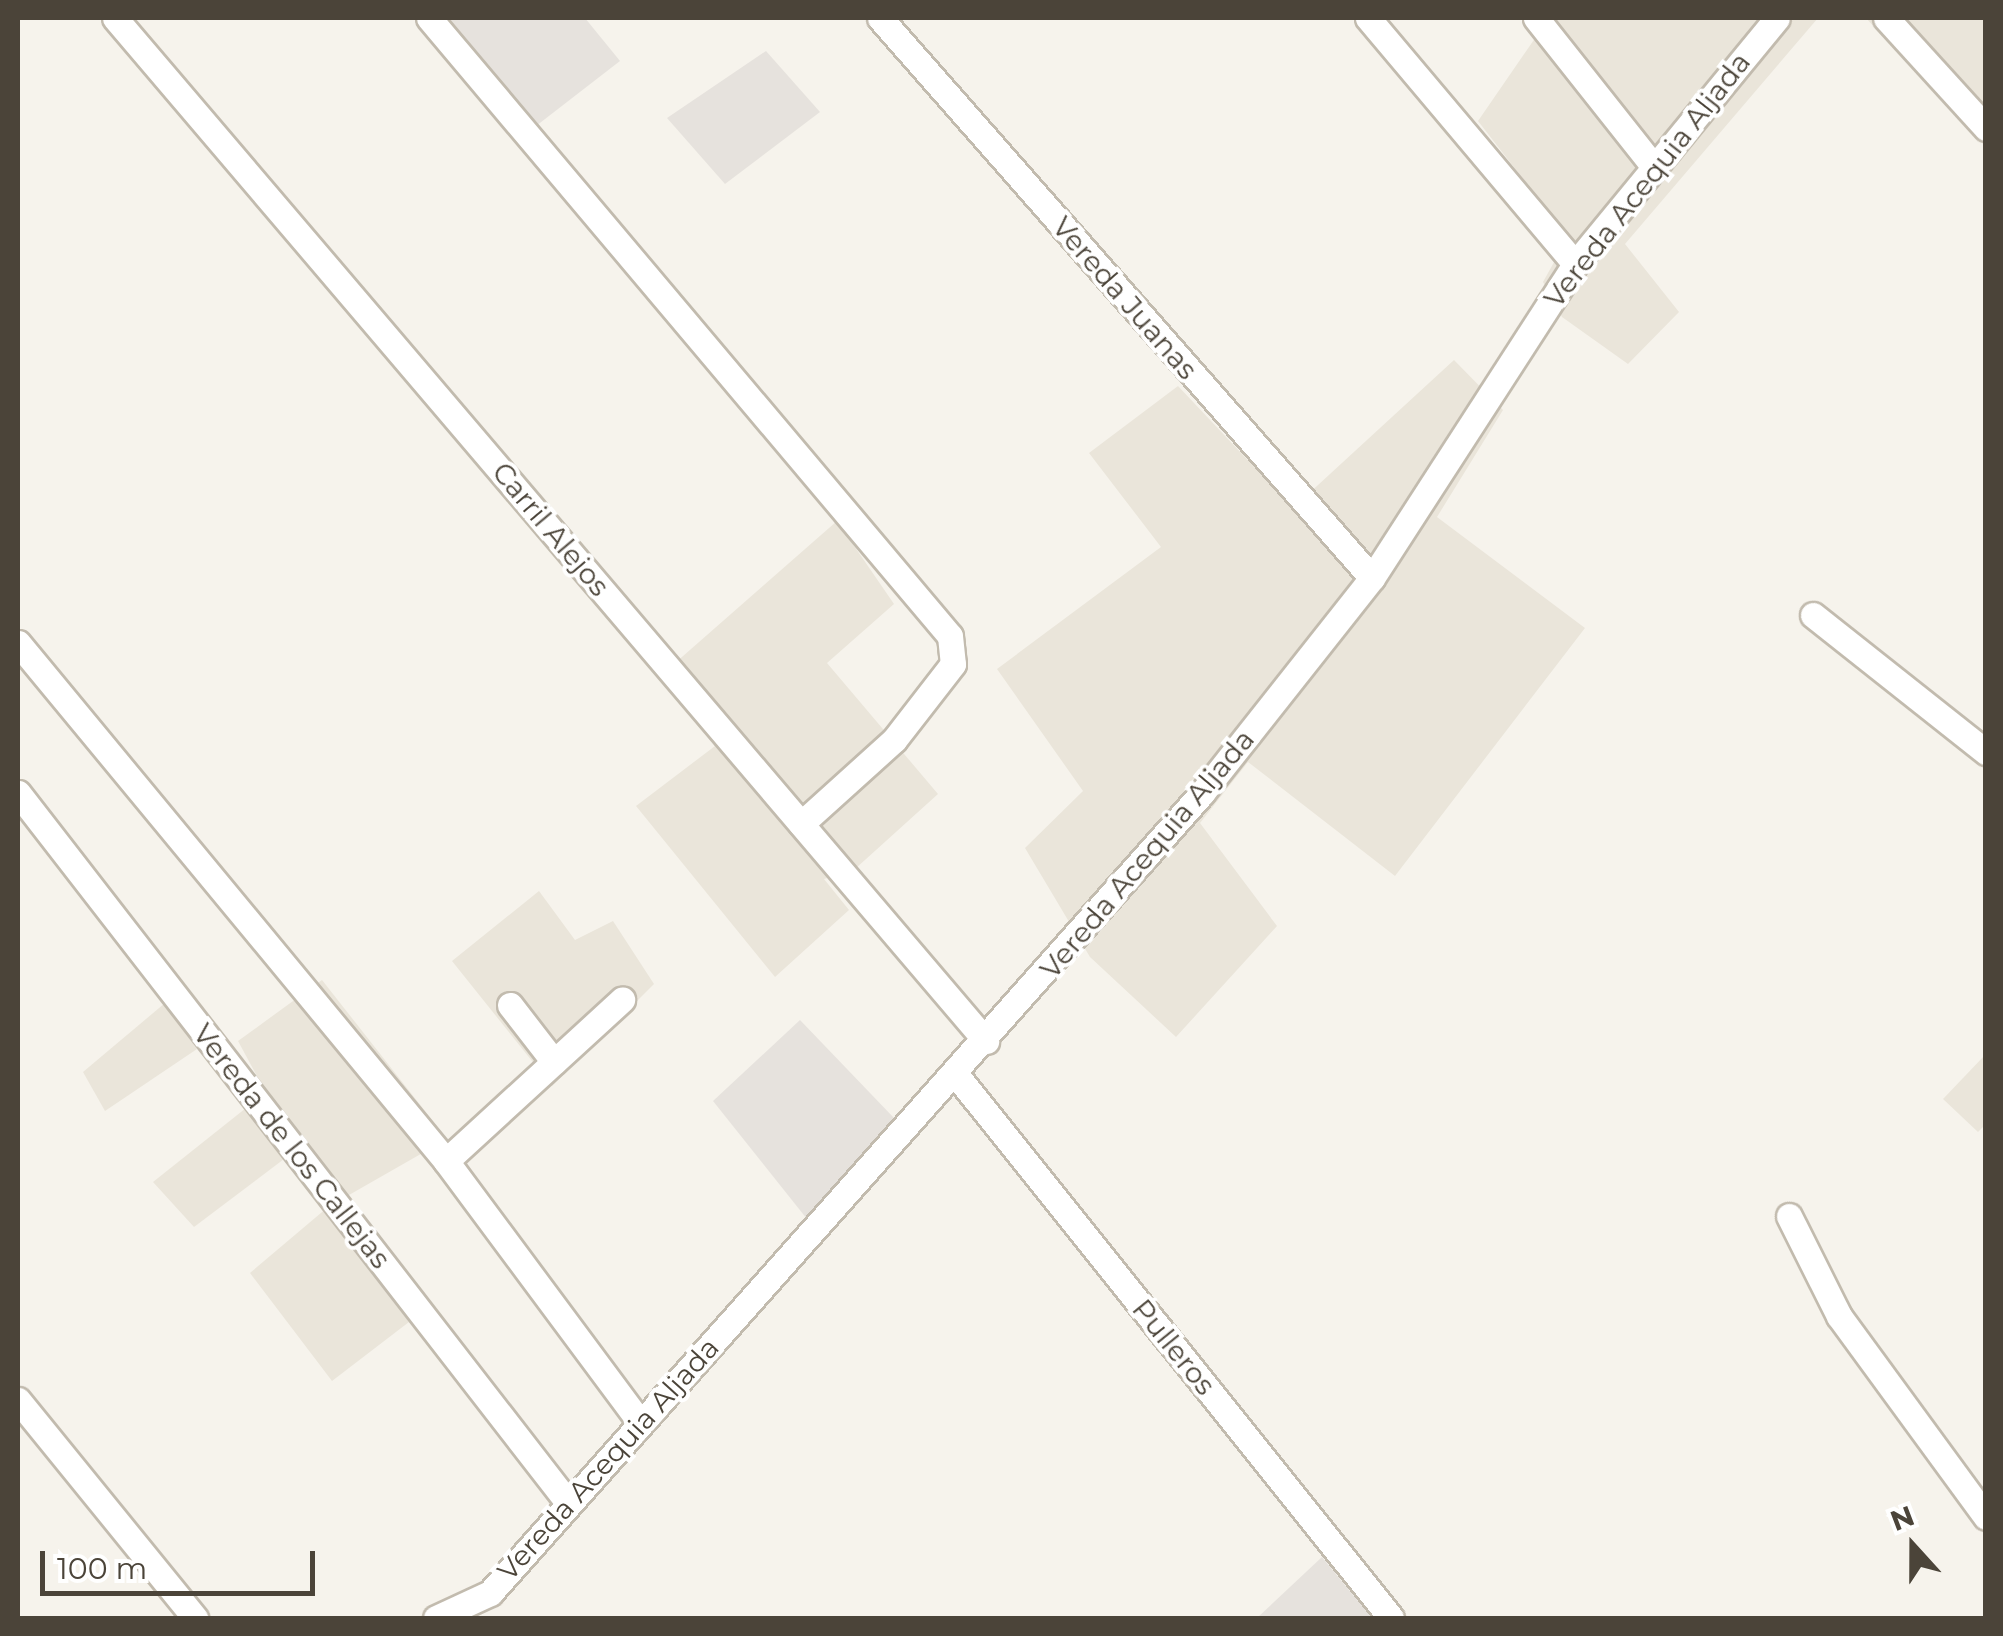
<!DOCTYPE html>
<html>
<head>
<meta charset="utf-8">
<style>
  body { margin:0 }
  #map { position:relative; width:2003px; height:1636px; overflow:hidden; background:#f6f3ec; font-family:Montserrat,sans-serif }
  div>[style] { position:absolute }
  .residential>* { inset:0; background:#eae5da }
  .industrial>* { inset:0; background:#e6e2dd }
  .roads { filter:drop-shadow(2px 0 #c2bbae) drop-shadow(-2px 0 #c2bbae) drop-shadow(0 2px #c2bbae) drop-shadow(0 -2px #c2bbae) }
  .minor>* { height:25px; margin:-12.5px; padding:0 12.5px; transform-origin:12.5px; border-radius:12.5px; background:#fff }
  span { translate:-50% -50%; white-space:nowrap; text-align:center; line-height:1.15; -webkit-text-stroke:8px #fff; paint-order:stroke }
  .street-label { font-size:28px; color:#4b4439 }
  .frame { position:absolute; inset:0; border:20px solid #4b4439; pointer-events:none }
  .north { position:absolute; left:1863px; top:1496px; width:100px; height:100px; -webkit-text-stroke:8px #fff; paint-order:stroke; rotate:339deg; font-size:28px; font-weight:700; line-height:40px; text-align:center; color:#4b4439 }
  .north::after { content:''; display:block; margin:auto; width:35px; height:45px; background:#4b4439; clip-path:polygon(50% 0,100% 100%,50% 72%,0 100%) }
  .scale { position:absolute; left:40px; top:1551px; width:275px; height:45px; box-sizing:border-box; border:5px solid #4b4439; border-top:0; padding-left:12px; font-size:30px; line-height:35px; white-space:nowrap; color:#4b4439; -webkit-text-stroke:8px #fff; paint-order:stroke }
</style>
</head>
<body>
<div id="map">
  <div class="residential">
    <div style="clip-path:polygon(1549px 18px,1818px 18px,1625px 244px,1679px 312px,1628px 364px,1562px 317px,1543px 282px,1568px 237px,1478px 121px)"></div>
    <div style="clip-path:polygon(1866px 18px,1985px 18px,1985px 143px,1929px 87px)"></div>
    <div style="clip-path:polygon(1454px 360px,1503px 410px,1437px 517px,1585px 628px,1395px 876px,1248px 762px,1200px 823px,1277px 926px,1176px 1037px,1090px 957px,1025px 848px,1083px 791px,997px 669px,1161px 547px,1089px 453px,1178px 386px,1293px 508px)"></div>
    <div style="clip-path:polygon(837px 521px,894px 604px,827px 663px,938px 794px,855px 869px,824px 879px,849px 910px,775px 977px,636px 806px,715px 746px,658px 678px)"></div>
    <div style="clip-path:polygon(539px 891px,575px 940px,613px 921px,654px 984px,552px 1086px,452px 961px)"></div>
    <div style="clip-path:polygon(322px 980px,447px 1139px,328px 1207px,409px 1322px,332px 1381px,250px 1273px,328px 1207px,238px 1041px)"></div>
    <div style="clip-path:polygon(165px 1003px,197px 1049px,105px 1111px,83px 1072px)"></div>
    <div style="clip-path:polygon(1985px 1055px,1985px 1125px,1978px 1132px,1943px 1099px)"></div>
    <div style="clip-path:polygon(246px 1108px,288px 1156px,194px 1227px,153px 1182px)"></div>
  </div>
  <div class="industrial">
    <div style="clip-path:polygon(454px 18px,585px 18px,620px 61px,536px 126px,447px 23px)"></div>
    <div style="clip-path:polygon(766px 51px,820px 112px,725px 184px,667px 118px)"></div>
    <div style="clip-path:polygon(800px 1020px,894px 1118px,807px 1219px,713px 1101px)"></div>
    <div style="clip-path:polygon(1322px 1557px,1372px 1618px,1257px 1618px)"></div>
  </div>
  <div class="roads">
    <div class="minor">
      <div style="left:115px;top:18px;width:1344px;rotate:49.59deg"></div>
      <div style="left:429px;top:18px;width:808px;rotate:49.87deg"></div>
      <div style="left:950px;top:636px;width:28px;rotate:84deg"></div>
      <div style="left:953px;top:664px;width:96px;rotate:127.8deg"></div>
      <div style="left:894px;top:740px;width:125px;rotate:137.9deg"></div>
      <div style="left:880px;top:18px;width:745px;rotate:48.7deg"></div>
      <div style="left:1368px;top:18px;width:322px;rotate:49.9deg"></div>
      <div style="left:1536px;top:18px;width:190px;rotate:51.6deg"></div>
      <div style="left:1886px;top:18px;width:149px;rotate:47.7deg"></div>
      <div style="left:1813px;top:615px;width:221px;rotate:38.4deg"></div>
      <div style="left:18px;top:643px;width:672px;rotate:50.43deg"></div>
      <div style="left:446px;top:1161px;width:324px;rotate:53.4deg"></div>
      <div style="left:18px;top:793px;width:895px;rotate:52.22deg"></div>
      <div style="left:510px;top:1005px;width:72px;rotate:52.3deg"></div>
      <div style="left:957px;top:1076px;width:694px;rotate:51.31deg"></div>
      <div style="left:446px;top:1161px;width:239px;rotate:-42.5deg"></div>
      <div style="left:1789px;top:1216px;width:112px;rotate:63.4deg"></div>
      <div style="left:1839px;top:1316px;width:249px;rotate:53.8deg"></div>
      <div style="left:18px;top:1400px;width:281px;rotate:50.9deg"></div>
      <div style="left:436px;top:1618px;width:60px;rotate:-24.8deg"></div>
      <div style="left:490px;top:1593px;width:1071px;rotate:-48.33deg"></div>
      <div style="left:1202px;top:793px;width:274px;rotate:-51.7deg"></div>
      <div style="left:1372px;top:578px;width:374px;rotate:-57.1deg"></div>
      <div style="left:1575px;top:264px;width:318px;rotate:-50.6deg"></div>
    </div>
  </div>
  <div class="street-label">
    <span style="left:1647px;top:180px;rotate:-52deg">Vereda Acequia Aljada</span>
    <span style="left:1125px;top:298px;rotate:49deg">Vereda Juanas</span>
    <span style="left:551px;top:529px;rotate:50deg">Carril Alejos</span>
    <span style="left:1147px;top:854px;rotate:-50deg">Vereda Acequia Aljada</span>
    <span style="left:292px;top:1146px;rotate:52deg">Vereda de los Callejas</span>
    <span style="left:1174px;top:1347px;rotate:51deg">Pulleros</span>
    <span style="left:608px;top:1459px;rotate:-48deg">Vereda Acequia Aljada</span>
  </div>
  <div class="frame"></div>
  <div class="north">N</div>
  <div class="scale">100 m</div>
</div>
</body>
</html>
